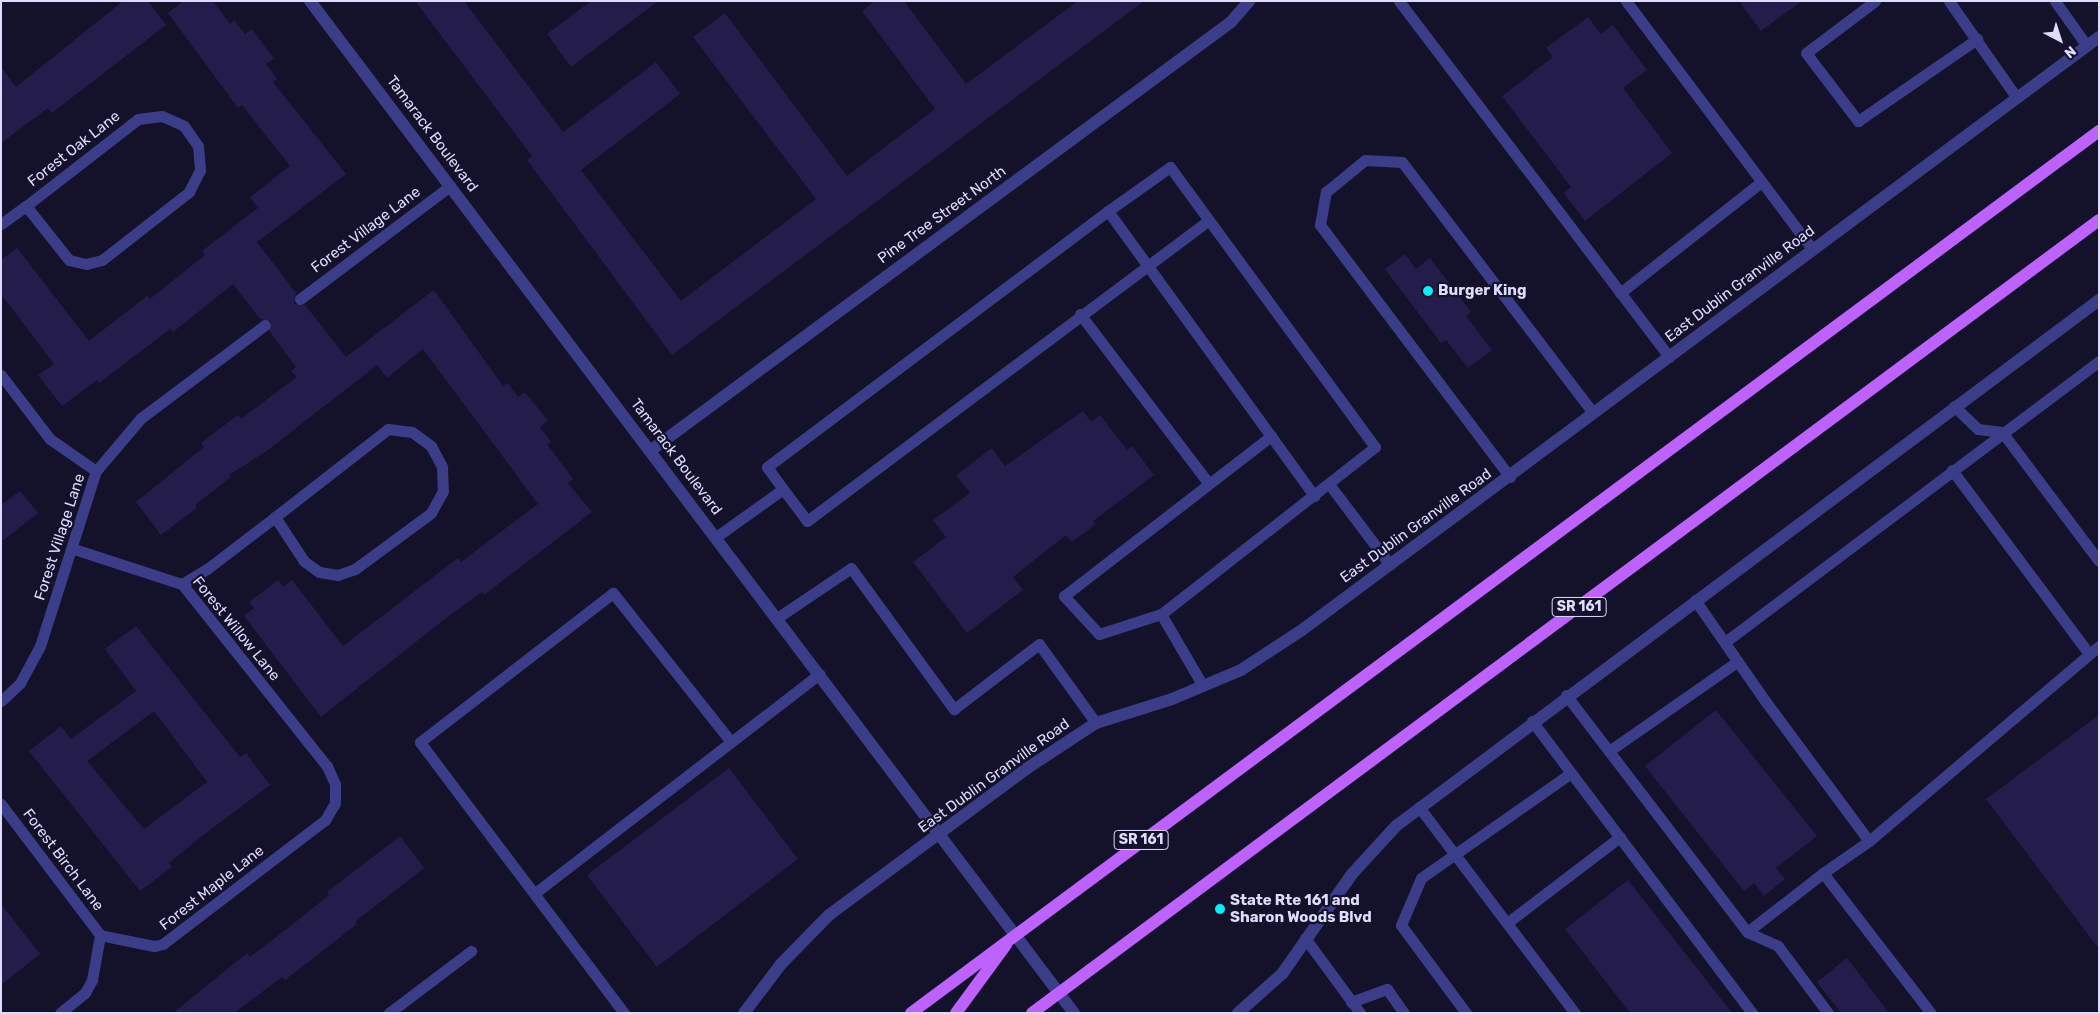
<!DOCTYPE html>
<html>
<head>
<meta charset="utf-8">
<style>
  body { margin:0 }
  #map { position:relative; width:2100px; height:1014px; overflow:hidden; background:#14112a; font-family:Rubik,sans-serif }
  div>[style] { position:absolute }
  .building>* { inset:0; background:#241d4b }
  .service>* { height:11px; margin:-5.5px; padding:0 5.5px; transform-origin:5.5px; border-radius:5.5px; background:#3c3d89 }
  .minor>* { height:12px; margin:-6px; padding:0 6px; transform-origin:6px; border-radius:6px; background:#3c3d89 }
  .tertiary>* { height:12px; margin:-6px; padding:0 6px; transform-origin:6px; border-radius:6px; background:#3c3d89 }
  .primary>* { height:12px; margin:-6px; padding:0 6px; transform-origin:6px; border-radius:6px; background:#bd62fe }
  .dots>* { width:14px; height:14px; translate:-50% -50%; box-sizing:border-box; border:2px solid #14112a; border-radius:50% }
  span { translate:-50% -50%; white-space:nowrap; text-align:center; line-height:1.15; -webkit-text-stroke:4.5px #14112a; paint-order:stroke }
  .shield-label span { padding:1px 4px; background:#14112a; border:1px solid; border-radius:4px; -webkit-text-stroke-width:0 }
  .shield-label { font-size:14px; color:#dddbff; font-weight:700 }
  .street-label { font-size:15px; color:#dddbff }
  .poi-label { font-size:15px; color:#dddbff; font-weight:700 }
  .left { translate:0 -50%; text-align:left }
  .frame { position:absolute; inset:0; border:2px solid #dddbff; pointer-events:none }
  .north { position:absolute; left:2035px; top:15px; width:50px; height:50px; -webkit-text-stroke:4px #14112a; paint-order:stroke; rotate:140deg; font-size:14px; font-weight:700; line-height:20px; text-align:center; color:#dddbff }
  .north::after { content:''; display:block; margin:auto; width:18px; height:22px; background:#dddbff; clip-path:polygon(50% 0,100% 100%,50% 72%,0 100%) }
</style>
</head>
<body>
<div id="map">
  <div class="building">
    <div style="clip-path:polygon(123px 1px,148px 1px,166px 25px,52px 113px,48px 108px,1px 143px,1px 67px,16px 87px)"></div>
    <div style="clip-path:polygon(183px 1px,213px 1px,230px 24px,234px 20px,245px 34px,252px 29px,274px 59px,266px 64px,277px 79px,273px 82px,346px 174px,257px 242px,296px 293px,294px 304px,305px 305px,346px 357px,434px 290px,503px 386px,508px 383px,518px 397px,525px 392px,548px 421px,540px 427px,551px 442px,547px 444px,573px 479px,568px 483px,592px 512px,484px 595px,482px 592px,446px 618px,321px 717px,244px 616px,254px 608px,249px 602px,278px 580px,283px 587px,292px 580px,343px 646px,458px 558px,461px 562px,538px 504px,423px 349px,387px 378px,377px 365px,268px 450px,229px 475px,231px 477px,195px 505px,197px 508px,161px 535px,136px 502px,204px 447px,201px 443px,238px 415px,241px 419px,297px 377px,291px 371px,296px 367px,269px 331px,271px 321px,260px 319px,233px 284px,173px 332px,170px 329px,99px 383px,97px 380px,62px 406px,38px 375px,54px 364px,1px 294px,1px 260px,17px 248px,89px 341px,147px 296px,150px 299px,205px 255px,202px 251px,258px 208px,250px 197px,290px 166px,242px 105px,238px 108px,168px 13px)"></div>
    <div style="clip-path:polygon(415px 1px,464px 1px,563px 132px,656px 62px,680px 94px,581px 170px,681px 301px,816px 199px,693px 37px,725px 13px,847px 176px,935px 109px,862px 11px,875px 1px,904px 1px,966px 84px,1078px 1px,1144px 1px,672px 355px,527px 160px,532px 156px)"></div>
    <div style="clip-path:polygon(591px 1px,658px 1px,571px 67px,547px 34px)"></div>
    <div style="clip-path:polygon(1739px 1px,1802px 1px,1761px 31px)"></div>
    <div style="clip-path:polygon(1588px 17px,1601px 34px,1613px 25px,1647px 70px,1623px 88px,1672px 153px,1585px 221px,1564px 193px,1571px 187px,1502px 96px,1553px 57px,1546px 48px)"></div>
    <div style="clip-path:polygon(1405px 254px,1416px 269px,1430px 258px,1471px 312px,1466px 316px,1492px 350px,1468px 368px,1446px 340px,1441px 343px,1385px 269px)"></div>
    <div style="clip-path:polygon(1083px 411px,1091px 422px,1100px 415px,1127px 450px,1132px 446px,1154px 475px,1093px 521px,1096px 524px,1072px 542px,1066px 535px,1013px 577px,1023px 590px,967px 633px,913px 562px,946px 537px,933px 520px,970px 493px,956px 475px,992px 448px,1005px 466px)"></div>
    <div style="clip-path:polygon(20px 491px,38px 513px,1px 542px,1px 505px)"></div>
    <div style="clip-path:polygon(evenodd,136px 626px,240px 757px,246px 753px,270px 785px,202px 836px,169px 863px,172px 867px,140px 891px,29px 751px,61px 726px,71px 739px,136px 691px,105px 649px,136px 626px,154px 711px,207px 782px,144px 829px,87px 761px,154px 711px)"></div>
    <div style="clip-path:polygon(1716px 710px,1817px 836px,1776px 868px,1785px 879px,1764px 896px,1754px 883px,1744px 891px,1645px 766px)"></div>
    <div style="clip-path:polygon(2099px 715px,2099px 949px,1986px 799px)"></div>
    <div style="clip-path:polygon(729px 768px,798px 859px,657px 967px,587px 875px)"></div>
    <div style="clip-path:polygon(400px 836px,424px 868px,355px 922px,357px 924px,285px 980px,282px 977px,234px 1013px,173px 1013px,247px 953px,250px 957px,293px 924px,329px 895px,327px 892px)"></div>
    <div style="clip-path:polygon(1628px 880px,1732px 1013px,1630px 1013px,1565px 929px)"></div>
    <div style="clip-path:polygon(1px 904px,40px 954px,1px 985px)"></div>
    <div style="clip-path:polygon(1847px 958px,1889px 1013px,1841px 1013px,1817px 982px)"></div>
  </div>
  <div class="service">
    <div style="left:1399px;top:1px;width:447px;rotate:52.8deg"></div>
    <div style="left:1626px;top:1px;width:311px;rotate:53.1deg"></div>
    <div style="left:1875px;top:1px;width:86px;rotate:143deg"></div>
    <div style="left:1806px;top:53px;width:86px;rotate:52.6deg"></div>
    <div style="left:1858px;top:121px;width:145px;rotate:-34.6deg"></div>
    <div style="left:1949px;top:1px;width:118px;rotate:55deg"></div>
    <div style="left:2055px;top:1px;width:55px;rotate:54.6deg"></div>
    <div style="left:162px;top:116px;width:24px;rotate:24deg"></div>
    <div style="left:184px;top:126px;width:24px;rotate:55deg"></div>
    <div style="left:198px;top:146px;width:24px;rotate:85deg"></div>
    <div style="left:200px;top:170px;width:25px;rotate:117deg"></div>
    <div style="left:189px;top:192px;width:110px;rotate:142deg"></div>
    <div style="left:102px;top:260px;width:16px;rotate:166deg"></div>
    <div style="left:86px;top:264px;width:17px;rotate:-167deg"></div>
    <div style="left:69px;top:260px;width:69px;rotate:-128.5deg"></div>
    <div style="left:26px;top:206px;width:142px;rotate:-37.8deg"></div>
    <div style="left:138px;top:119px;width:24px;rotate:-7deg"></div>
    <div style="left:1108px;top:211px;width:76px;rotate:-35.4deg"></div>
    <div style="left:1170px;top:167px;width:347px;rotate:53.8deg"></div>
    <div style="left:1375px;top:447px;width:271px;rotate:142deg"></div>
    <div style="left:1161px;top:614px;width:65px;rotate:162.1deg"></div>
    <div style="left:1099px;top:634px;width:52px;rotate:-132.6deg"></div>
    <div style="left:1064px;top:596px;width:262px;rotate:-37.7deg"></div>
    <div style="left:1px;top:224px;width:31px;rotate:-36deg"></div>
    <div style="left:1620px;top:293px;width:179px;rotate:-38.2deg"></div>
    <div style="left:300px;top:299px;width:188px;rotate:-37deg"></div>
    <div style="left:1080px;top:314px;width:213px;rotate:52.8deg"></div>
    <div style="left:1px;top:375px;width:81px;rotate:52.6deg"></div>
    <div style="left:50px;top:439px;width:56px;rotate:34.8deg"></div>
    <div style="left:1954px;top:406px;width:33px;rotate:44deg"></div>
    <div style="left:1978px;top:429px;width:24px;rotate:7deg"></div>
    <div style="left:2002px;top:432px;width:161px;rotate:53.1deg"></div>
    <div style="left:388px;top:429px;width:24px;rotate:7deg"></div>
    <div style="left:412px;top:432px;width:24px;rotate:36deg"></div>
    <div style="left:431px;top:446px;width:24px;rotate:62deg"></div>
    <div style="left:442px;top:467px;width:24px;rotate:88deg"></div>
    <div style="left:443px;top:491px;width:25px;rotate:119deg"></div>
    <div style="left:431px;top:513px;width:94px;rotate:143.6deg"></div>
    <div style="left:355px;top:569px;width:18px;rotate:161deg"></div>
    <div style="left:338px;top:575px;width:19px;rotate:-171deg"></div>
    <div style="left:319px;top:572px;width:19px;rotate:-144deg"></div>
    <div style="left:304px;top:561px;width:53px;rotate:-123.4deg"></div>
    <div style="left:275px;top:517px;width:143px;rotate:-37.9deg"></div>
    <div style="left:1952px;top:470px;width:229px;rotate:53.3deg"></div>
    <div style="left:1510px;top:477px;width:316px;rotate:-127deg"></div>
    <div style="left:1320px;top:225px;width:34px;rotate:-80deg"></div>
    <div style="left:1326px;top:192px;width:50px;rotate:-39.4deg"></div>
    <div style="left:1365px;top:160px;width:37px;rotate:3deg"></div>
    <div style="left:1402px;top:162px;width:315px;rotate:52.7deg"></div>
    <div style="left:1329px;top:484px;width:101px;rotate:53deg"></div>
    <div style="left:783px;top:489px;width:40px;rotate:53deg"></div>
    <div style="left:807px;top:521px;width:502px;rotate:-36.82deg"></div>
    <div style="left:716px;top:537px;width:82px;rotate:-35.6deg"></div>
    <div style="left:783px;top:489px;width:27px;rotate:-126deg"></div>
    <div style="left:767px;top:467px;width:426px;rotate:-36.9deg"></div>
    <div style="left:1108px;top:211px;width:352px;rotate:54.1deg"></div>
    <div style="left:74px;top:549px;width:114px;rotate:18deg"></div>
    <div style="left:182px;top:584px;width:233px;rotate:51.5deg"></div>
    <div style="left:327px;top:766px;width:20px;rotate:66deg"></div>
    <div style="left:335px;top:784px;width:19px;rotate:90deg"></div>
    <div style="left:335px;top:803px;width:20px;rotate:120deg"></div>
    <div style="left:325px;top:820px;width:204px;rotate:142.6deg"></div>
    <div style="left:163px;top:944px;width:9px;rotate:167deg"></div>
    <div style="left:154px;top:946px;width:55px;rotate:-168.5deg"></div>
    <div style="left:182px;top:584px;width:29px;rotate:-31deg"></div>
    <div style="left:207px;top:569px;width:86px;rotate:-37.4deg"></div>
    <div style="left:1695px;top:600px;width:124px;rotate:55.2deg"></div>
    <div style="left:1766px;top:702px;width:173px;rotate:53.5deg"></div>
    <div style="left:1161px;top:614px;width:83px;rotate:59.7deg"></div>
    <div style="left:777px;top:618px;width:89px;rotate:-34deg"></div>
    <div style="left:851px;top:568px;width:175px;rotate:53.9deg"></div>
    <div style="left:954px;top:709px;width:107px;rotate:-37.4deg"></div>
    <div style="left:1039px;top:644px;width:97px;rotate:54.2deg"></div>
    <div style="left:1725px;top:642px;width:468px;rotate:-36.9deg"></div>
    <div style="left:1566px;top:695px;width:298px;rotate:52.6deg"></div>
    <div style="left:1747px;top:932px;width:96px;rotate:-37.8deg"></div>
    <div style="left:1823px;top:873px;width:177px;rotate:52.4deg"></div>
    <div style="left:1px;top:701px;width:26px;rotate:-43deg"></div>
    <div style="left:20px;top:683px;width:42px;rotate:-61.6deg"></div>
    <div style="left:40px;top:646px;width:184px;rotate:-72.3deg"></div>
    <div style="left:96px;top:471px;width:70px;rotate:-49.7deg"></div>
    <div style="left:141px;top:418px;width:155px;rotate:-36.9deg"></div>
    <div style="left:1532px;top:721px;width:366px;rotate:53deg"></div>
    <div style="left:1609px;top:751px;width:157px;rotate:-34.9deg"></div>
    <div style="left:1px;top:804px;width:164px;rotate:52.9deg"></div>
    <div style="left:1419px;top:807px;width:258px;rotate:52.9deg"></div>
    <div style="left:1823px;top:873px;width:56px;rotate:-34.8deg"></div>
    <div style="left:1869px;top:841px;width:302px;rotate:-40.3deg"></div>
    <div style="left:535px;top:893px;width:359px;rotate:-37.6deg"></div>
    <div style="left:1507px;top:923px;width:142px;rotate:-37.3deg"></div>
    <div style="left:1747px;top:932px;width:34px;rotate:24deg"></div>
    <div style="left:1778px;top:946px;width:84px;rotate:53.3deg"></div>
    <div style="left:1305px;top:938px;width:93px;rotate:53.7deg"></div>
    <div style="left:1351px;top:1002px;width:38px;rotate:-20deg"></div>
    <div style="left:1387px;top:989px;width:29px;rotate:55deg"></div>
    <div style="left:60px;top:1013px;width:32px;rotate:-39deg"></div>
    <div style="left:85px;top:993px;width:15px;rotate:-62deg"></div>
    <div style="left:92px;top:980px;width:46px;rotate:-79.9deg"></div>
    <div style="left:389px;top:1013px;width:103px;rotate:-37.1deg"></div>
    <div style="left:624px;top:1013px;width:339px;rotate:-127deg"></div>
    <div style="left:420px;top:742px;width:244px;rotate:-37.7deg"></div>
    <div style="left:613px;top:593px;width:190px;rotate:51.6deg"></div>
    <div style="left:1466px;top:1013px;width:109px;rotate:-126.5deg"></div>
    <div style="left:1401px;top:925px;width:51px;rotate:-66.9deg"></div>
    <div style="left:1421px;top:878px;width:183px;rotate:-35deg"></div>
  </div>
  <div class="minor">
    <div style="left:650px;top:451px;width:722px;rotate:-36.44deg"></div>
    <div style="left:1231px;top:22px;width:28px;rotate:-49deg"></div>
    <div style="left:744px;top:1013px;width:61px;rotate:-52.9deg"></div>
    <div style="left:781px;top:964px;width:69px;rotate:-45.6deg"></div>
    <div style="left:829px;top:915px;width:249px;rotate:-36.5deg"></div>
    <div style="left:1029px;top:767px;width:80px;rotate:-33.3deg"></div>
    <div style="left:1096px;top:723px;width:80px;rotate:-17.5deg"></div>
    <div style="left:1172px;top:699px;width:75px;rotate:-22.8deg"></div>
    <div style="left:1241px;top:670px;width:73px;rotate:-33.3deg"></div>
    <div style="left:1302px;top:630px;width:993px;rotate:-36.65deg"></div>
    <div style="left:1238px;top:1013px;width:59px;rotate:-41.6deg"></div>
    <div style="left:1282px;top:974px;width:122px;rotate:-55deg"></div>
    <div style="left:1352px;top:874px;width:65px;rotate:-47.5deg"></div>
    <div style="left:1396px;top:826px;width:878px;rotate:-36.8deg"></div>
  </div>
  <div class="tertiary">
    <div style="left:310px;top:1px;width:1268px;rotate:52.95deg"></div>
  </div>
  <div class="primary">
    <div style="left:911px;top:1013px;width:1480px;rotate:-36.59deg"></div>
    <div style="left:956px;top:1013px;width:84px;rotate:-53.7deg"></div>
    <div style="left:1032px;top:1013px;width:1329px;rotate:-36.62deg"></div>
  </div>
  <div class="dots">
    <div style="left:1428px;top:291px;background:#07f0fe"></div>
    <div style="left:1220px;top:909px;background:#07f0fe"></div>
  </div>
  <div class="shield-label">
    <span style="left:1579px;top:607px">SR 161</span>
    <span style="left:1141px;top:840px">SR 161</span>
  </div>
  <div class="street-label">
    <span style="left:432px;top:134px;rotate:53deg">Tamarack Boulevard</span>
    <span style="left:74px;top:149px;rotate:-38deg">Forest Oak Lane</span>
    <span style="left:942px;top:215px;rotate:-36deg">Pine Tree Street North</span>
    <span style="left:366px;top:230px;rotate:-37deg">Forest Village Lane</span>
    <span style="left:1740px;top:284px;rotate:-37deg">East Dublin Granville Road</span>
    <span style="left:676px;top:457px;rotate:53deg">Tamarack Boulevard</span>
    <span style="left:1416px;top:526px;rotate:-36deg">East Dublin Granville Road</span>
    <span style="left:60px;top:537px;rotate:-72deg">Forest Village Lane</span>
    <span style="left:236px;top:629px;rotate:51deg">Forest Willow Lane</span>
    <span style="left:994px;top:776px;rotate:-36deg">East Dublin Granville Road</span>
    <span style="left:63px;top:860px;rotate:53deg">Forest Birch Lane</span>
    <span style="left:212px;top:888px;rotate:-38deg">Forest Maple Lane</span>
  </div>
  <div class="poi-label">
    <span class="left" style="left:1438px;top:291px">Burger King</span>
    <span class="left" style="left:1230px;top:909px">State Rte 161 and<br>Sharon Woods Blvd</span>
  </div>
  <div class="frame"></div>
  <div class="north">N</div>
</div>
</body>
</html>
